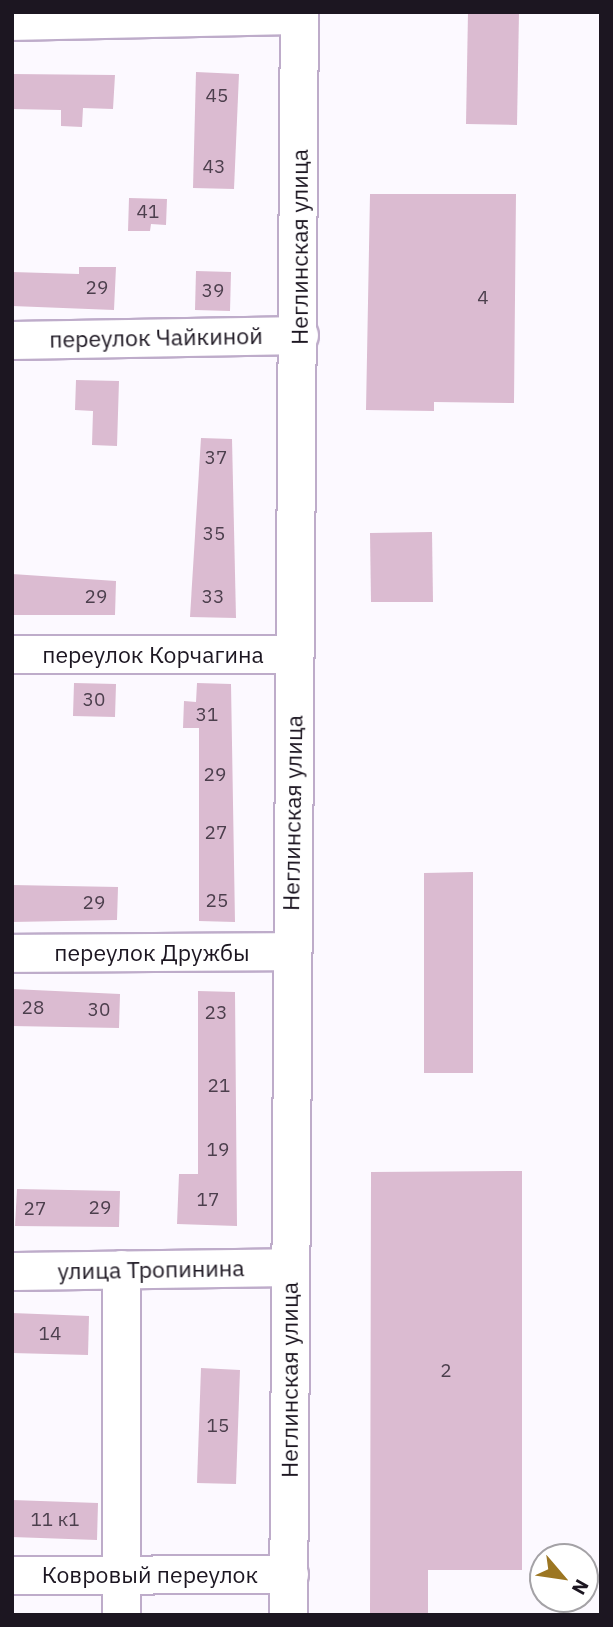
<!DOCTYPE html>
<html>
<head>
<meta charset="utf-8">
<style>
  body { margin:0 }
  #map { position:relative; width:613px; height:1627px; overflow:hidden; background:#fcf9ff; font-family:"IBM Plex Sans",sans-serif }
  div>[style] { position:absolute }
  .building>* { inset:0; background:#dbbbd1 }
  .roads { filter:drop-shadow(2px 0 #beacca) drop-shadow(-2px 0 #beacca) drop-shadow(0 2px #beacca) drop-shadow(0 -2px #beacca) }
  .minor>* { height:37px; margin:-18.5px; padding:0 18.5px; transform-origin:18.5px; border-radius:18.5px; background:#fff }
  span { translate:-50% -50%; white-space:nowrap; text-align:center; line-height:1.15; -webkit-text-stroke:5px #fff; paint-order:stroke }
  .number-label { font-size:19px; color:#4c3f4d }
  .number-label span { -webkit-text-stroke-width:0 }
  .street-label { font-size:23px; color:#1c1621 }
  .frame { position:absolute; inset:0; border:14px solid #1c1621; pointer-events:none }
  .north { position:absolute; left:529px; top:1543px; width:70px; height:70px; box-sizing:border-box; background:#fff; border:2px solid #a4a2a6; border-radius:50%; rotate:119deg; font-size:19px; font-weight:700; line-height:28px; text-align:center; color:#1c1621 }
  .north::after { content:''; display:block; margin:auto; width:24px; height:32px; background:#9c7622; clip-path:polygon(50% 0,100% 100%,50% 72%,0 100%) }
</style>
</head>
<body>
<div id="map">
  <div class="building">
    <div style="clip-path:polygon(468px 12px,519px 12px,517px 125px,466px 124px)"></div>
    <div style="clip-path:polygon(196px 72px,239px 74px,234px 189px,193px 188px)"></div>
    <div style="clip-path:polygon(12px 74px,115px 75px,113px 109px,83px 108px,82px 127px,61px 126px,61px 110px,12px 109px)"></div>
    <div style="clip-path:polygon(370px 194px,516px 194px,514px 403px,434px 402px,434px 411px,366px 410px)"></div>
    <div style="clip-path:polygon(129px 198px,167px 199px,166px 225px,151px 224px,150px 231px,128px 231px)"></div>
    <div style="clip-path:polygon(79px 267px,116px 267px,114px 310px,12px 306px,12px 272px,79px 274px)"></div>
    <div style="clip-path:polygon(196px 271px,231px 272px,230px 311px,195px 310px)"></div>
    <div style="clip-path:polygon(76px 380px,119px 381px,117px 446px,92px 445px,93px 411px,75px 410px)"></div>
    <div style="clip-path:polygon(201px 438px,232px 439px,236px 618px,190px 617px)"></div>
    <div style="clip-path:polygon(432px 532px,433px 602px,371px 602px,370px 533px)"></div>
    <div style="clip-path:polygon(12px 574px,116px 581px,115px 615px,12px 615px)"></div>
    <div style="clip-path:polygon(74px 683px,116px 684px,115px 717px,73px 716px)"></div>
    <div style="clip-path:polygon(197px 683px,231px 684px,235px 922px,199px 921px,199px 728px,183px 728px,184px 701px,196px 702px)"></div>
    <div style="clip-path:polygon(473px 872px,473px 1073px,424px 1073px,424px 873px)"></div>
    <div style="clip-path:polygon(12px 885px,118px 887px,117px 920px,12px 922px)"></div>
    <div style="clip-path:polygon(12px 989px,120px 994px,119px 1028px,12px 1026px)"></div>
    <div style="clip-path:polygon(198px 991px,235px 992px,237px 1226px,177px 1224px,179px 1174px,198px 1174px)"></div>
    <div style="clip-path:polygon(522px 1171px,522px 1570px,428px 1570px,428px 1615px,370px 1615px,371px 1172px)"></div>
    <div style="clip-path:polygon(17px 1189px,120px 1191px,119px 1227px,15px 1226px)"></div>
    <div style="clip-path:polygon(12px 1313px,89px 1316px,88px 1355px,12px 1353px)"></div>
    <div style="clip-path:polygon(201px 1368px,240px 1370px,236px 1484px,197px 1483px)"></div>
    <div style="clip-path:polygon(12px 1500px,98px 1503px,97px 1540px,12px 1537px)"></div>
  </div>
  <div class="roads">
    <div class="minor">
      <div style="left:12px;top:21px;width:287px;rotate:-1.2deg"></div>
      <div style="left:12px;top:340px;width:287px;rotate:-1deg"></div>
      <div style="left:12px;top:654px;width:282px"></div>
      <div style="left:12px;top:953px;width:279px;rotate:-0.4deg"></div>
      <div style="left:121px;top:1269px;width:346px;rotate:90deg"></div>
      <div style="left:12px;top:1271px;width:277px;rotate:-0.8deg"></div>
      <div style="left:12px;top:1575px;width:277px;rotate:-0.2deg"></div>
      <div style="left:288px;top:1615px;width:1603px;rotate:-89.61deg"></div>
    </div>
  </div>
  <div class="number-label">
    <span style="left:217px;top:96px">45</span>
    <span style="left:214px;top:167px">43</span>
    <span style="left:148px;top:212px">41</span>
    <span style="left:97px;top:288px">29</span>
    <span style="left:213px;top:291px">39</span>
    <span style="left:483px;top:298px">4</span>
    <span style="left:216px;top:458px">37</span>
    <span style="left:214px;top:534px">35</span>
    <span style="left:96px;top:597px">29</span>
    <span style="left:213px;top:597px">33</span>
    <span style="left:94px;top:700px">30</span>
    <span style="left:207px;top:715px">31</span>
    <span style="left:215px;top:775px">29</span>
    <span style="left:216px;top:833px">27</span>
    <span style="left:217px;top:901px">25</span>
    <span style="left:94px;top:903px">29</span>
    <span style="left:33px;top:1008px">28</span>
    <span style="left:99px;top:1010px">30</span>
    <span style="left:216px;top:1013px">23</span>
    <span style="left:219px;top:1086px">21</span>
    <span style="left:218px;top:1150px">19</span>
    <span style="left:208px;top:1200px">17</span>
    <span style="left:100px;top:1208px">29</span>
    <span style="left:35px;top:1209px">27</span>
    <span style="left:50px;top:1334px">14</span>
    <span style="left:446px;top:1371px">2</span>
    <span style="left:218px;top:1426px">15</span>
    <span style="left:55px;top:1520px">11 к1</span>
  </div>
  <div class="street-label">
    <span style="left:299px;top:247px;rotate:-90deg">Неглинская улица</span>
    <span style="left:156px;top:337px;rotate:-1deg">переулок Чайкиной</span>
    <span style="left:153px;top:654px">переулок Корчагина</span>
    <span style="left:292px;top:813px;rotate:-89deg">Неглинская улица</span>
    <span style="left:152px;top:952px">переулок Дружбы</span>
    <span style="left:151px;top:1269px;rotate:-1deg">улица Тропинина</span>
    <span style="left:289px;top:1380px;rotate:-90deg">Неглинская улица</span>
    <span style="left:150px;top:1574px">Ковровый переулок</span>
  </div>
  <div class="frame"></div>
  <div class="north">N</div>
</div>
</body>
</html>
